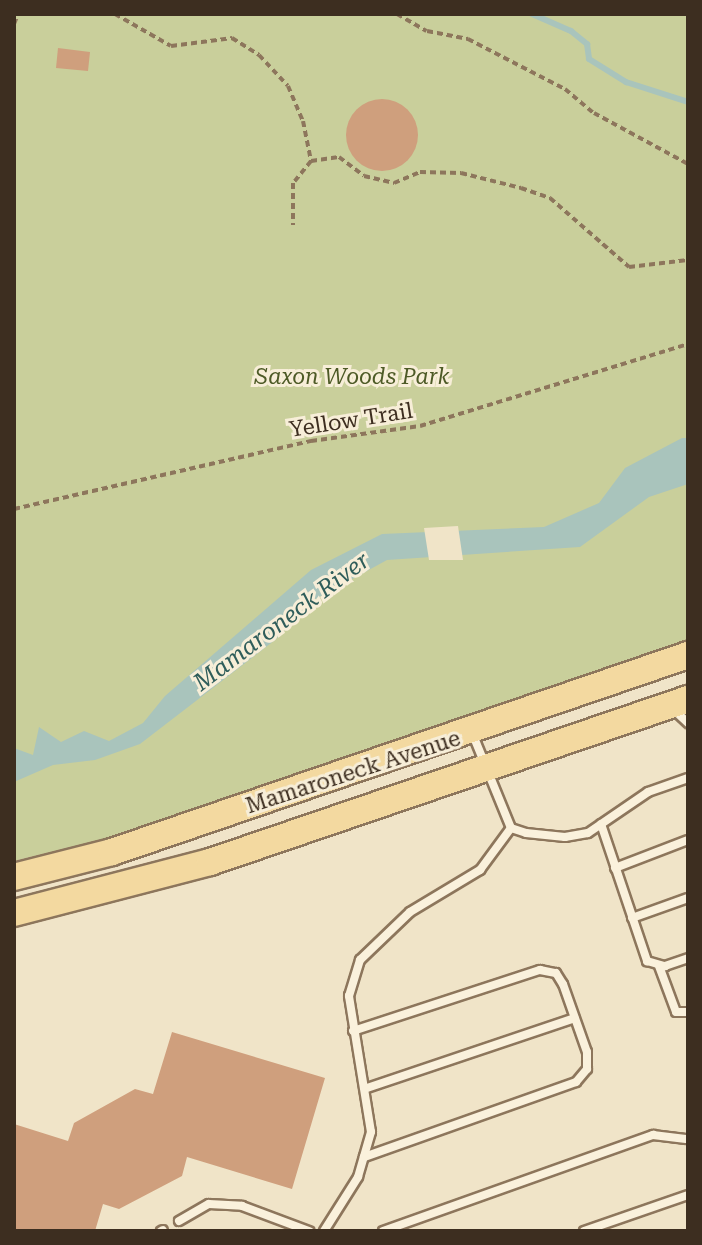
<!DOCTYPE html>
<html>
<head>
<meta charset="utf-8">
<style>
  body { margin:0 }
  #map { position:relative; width:702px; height:1245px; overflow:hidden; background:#f0e4c8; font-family:"Roboto Serif",serif }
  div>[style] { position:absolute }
  .green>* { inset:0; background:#c9cf9b }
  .water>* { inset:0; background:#a9c4bc }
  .pier>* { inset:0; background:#f0e4c8 }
  .stream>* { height:6px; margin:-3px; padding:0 3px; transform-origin:3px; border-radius:3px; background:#a9c4bc }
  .building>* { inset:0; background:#cf9f7d }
  .round { border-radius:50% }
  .path>* { height:4px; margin-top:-2px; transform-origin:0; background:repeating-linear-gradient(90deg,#8d765c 0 6px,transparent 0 10px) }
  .roads { filter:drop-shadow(2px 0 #8d765c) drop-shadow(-2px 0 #8d765c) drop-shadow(0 2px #8d765c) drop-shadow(0 -2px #8d765c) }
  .service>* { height:8px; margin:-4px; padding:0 4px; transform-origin:4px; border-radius:4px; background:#faf1dc }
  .primary>* { height:26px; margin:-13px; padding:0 13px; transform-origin:13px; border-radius:13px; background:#f3d9a0 }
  span { translate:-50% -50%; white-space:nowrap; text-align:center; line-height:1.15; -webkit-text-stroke:6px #f7eed8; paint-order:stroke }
  .park-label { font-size:22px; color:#4d5a26; font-style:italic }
  .street-label { font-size:22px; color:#3d2e20 }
  .water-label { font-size:24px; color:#2f5d5a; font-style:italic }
  .frame { position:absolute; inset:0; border:16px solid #3d2e20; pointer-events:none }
</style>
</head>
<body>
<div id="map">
  <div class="green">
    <div style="clip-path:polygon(14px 14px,688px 14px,688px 642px,177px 821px,14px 861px)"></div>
  </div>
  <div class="water">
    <div style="clip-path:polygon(682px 438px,688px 438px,688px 484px,649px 497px,580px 547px,387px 560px,314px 600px,275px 640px,140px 744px,95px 760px,53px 765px,14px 782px,14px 748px,33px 755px,39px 727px,61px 742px,84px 731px,109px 741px,143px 723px,165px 696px,311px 570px,382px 534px,544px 527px,599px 503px,625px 468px)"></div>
  </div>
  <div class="pier">
    <div style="clip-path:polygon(458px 526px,463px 560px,429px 560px,424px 528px)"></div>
  </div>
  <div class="stream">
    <div style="left:532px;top:14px;width:43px;rotate:23.6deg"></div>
    <div style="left:571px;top:31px;width:21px;rotate:39deg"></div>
    <div style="left:587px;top:44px;width:15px;rotate:82deg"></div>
    <div style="left:589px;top:59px;width:44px;rotate:31.9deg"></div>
    <div style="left:626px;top:82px;width:65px;rotate:17.9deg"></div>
  </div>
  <div class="building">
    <div style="clip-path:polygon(58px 48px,90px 52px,88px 71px,56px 68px)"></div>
    <div class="round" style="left:346px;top:99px;width:72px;height:72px"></div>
    <div style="clip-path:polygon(172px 1032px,325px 1078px,292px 1189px,187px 1157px,182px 1176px,119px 1209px,103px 1204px,95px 1231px,14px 1231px,14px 1124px,68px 1141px,74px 1123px,135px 1089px,153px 1094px)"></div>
  </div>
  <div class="path">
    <div style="left:115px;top:14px;width:64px;rotate:29.7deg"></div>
    <div style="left:171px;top:46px;width:62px;rotate:-7.5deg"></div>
    <div style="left:232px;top:38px;width:32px;rotate:32deg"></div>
    <div style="left:259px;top:55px;width:42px;rotate:46.9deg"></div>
    <div style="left:288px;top:86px;width:38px;rotate:67deg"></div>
    <div style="left:303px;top:121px;width:41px;rotate:78.7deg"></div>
    <div style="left:311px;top:161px;width:28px;rotate:129deg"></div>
    <div style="left:293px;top:183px;width:42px;rotate:90deg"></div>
    <div style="left:397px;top:14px;width:34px;rotate:30deg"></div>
    <div style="left:427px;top:31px;width:42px;rotate:11deg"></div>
    <div style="left:468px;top:39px;width:109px;rotate:27.3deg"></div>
    <div style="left:565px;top:89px;width:38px;rotate:40deg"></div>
    <div style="left:594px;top:113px;width:107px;rotate:28.5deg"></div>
    <div style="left:14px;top:24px;width:11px;rotate:-68deg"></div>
    <div style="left:311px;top:161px;width:28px;rotate:-8deg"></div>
    <div style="left:339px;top:157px;width:31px;rotate:37deg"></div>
    <div style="left:364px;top:176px;width:31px;rotate:13deg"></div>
    <div style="left:394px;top:183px;width:28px;rotate:-23deg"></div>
    <div style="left:420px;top:172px;width:41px;rotate:1.4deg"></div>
    <div style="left:461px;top:173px;width:62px;rotate:14deg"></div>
    <div style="left:521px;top:188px;width:31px;rotate:19deg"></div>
    <div style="left:550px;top:198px;width:105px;rotate:41.1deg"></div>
    <div style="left:629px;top:267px;width:59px;rotate:-6.8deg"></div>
    <div style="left:14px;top:509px;width:305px;rotate:-12.9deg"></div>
    <div style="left:311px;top:441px;width:110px;rotate:-7.8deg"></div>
    <div style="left:420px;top:426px;width:280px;rotate:-17deg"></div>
  </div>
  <div class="roads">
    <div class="service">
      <div style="left:673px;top:709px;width:21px;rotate:43deg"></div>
      <div style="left:473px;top:735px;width:100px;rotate:67.8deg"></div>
      <div style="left:511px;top:828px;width:16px;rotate:18deg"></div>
      <div style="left:526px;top:833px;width:39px;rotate:6deg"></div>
      <div style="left:565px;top:837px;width:23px;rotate:-10deg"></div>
      <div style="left:588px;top:833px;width:73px;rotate:-34.3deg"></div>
      <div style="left:648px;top:792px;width:42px;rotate:-19.3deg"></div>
      <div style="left:601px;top:824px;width:145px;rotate:71.4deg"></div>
      <div style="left:647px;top:961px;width:19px;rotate:16deg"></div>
      <div style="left:665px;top:966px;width:24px;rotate:-19deg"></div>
      <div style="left:615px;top:868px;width:78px;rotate:-21deg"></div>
      <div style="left:632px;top:918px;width:59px;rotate:-19.7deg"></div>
      <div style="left:659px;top:966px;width:49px;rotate:69.7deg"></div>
      <div style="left:676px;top:1012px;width:12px"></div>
      <div style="left:353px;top:1031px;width:197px;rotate:-18.1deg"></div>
      <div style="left:540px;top:970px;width:16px;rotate:11deg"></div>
      <div style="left:556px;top:973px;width:13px;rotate:58deg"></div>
      <div style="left:563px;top:984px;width:72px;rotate:70.6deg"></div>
      <div style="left:587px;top:1052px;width:17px;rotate:90deg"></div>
      <div style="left:587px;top:1069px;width:17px;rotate:130deg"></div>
      <div style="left:576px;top:1082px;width:225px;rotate:160.5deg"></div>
      <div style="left:367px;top:1088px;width:219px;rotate:-18.6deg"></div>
      <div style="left:179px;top:1221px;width:34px;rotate:-30deg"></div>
      <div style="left:209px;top:1204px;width:33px;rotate:3deg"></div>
      <div style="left:242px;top:1206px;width:72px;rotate:20.5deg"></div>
      <div style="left:161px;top:1231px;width:2px;rotate:-27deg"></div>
      <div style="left:324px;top:1231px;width:64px;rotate:-57.8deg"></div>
      <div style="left:358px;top:1177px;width:47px;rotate:-73.9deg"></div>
      <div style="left:371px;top:1132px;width:138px;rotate:-99.2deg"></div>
      <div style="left:349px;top:996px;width:38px;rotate:-73deg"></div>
      <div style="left:360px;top:960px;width:69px;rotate:-43.8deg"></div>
      <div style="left:410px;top:912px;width:82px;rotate:-31deg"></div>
      <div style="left:480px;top:870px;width:52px;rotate:-53.6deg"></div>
      <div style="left:383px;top:1231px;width:287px;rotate:-19.6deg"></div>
      <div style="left:653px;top:1135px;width:35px;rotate:7deg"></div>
      <div style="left:584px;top:1231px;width:110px;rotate:-19.1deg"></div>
    </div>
    <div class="primary">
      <div style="left:14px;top:877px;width:101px;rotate:-14.3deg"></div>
      <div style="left:112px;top:852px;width:609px;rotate:-18.88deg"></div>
      <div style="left:14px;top:913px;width:203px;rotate:-14.6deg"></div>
      <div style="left:210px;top:862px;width:505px;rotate:-18.83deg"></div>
    </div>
  </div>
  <div class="park-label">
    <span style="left:352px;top:377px">Saxon Woods Park</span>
  </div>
  <div class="street-label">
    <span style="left:351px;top:420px;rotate:-9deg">Yellow Trail</span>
    <span style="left:353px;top:772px;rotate:-18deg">Mamaroneck Avenue</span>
  </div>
  <div class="water-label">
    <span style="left:282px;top:622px;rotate:-37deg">Mamaroneck River</span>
  </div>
  <div class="frame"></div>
</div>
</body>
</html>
